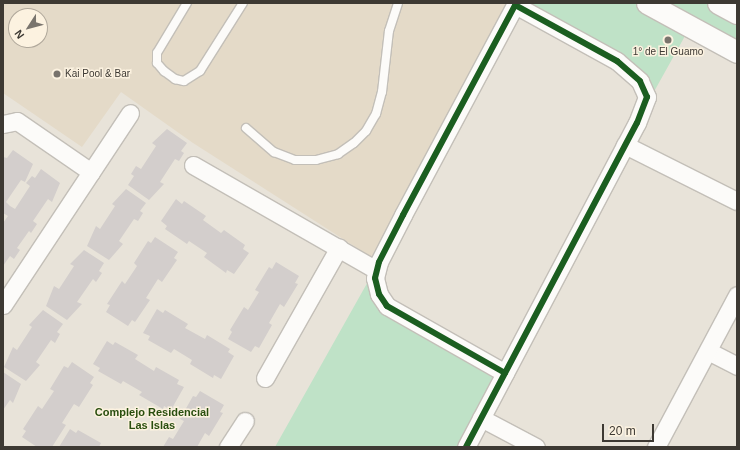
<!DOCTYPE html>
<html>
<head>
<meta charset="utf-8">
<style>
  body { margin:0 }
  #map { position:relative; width:740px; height:450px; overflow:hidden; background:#e8e3d9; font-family:Arial,sans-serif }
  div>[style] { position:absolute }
  .built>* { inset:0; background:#e4dac8 }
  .green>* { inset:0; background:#bfe2c7 }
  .building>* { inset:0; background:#d3cecc }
  .roads { filter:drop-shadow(1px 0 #c3bfb8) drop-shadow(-1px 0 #c3bfb8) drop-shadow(0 1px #c3bfb8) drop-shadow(0 -1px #c3bfb8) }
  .service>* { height:8px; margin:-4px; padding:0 4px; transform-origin:4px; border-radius:4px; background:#fcfbf9 }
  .minor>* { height:17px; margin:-8.5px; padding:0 8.5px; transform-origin:8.5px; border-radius:8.5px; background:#fcfbf9 }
  .tertiary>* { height:21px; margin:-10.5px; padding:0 10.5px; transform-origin:10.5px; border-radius:10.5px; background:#fcfbf9 }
  .cycleway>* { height:6px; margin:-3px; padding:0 3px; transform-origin:3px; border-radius:3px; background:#1b5e20 }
  .dots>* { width:11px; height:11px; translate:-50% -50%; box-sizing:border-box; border:2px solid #fcf2e0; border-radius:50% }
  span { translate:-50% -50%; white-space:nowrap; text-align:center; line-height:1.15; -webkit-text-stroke:3px #fcf2e0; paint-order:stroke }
  .poi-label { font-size:10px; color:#3d3933 }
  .left { translate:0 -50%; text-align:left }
  .neighbourhood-label { font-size:11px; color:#294e0f; font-weight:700 }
  .frame { position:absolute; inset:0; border:4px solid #3d3933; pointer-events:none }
  .north { position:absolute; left:8px; top:8px; width:40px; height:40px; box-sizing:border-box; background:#fcf2e0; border:1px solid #b0a89b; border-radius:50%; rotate:234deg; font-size:11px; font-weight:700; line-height:16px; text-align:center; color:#3d3933 }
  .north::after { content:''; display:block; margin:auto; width:14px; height:18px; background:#79746d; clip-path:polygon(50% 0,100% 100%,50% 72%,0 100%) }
  .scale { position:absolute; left:602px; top:424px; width:52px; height:18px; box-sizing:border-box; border:2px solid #3d3933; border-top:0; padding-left:5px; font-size:12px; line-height:14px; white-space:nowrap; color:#3d3933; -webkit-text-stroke:3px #fcf2e0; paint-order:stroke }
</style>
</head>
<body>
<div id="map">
  <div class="built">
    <div style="clip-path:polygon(evenodd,3px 3px,516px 3px,379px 262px,193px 143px,121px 92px,82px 147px,3px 93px,3px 3px,16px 16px,40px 16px,40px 40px,16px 40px,16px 16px)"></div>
  </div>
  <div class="green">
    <div style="clip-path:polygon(516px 3px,737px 3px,737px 52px,690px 27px,646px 106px,645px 89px)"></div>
    <div style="clip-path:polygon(379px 262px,379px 294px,505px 373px,466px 447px,275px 447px)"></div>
  </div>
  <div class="building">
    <div style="clip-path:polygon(167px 129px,187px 143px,181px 151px,184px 153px,179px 161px,175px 159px,160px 182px,164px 184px,149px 200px,128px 185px,134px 176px,131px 174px,136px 166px,141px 169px,156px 146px,152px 143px)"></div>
    <div style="clip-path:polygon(13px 150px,33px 164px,25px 182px,21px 180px,6px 202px,10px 206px,15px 209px,30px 186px,26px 183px,32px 176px,35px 178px,41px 169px,60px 183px,52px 202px,48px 199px,33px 221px,37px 224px,31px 233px,29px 231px,17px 248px,20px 250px,14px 259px,10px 256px,3px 266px,3px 223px,8px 216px,3px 213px,3px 157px,7px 158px)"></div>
    <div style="clip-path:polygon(126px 189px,146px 203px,140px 211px,143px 213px,138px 221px,134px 219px,119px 241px,123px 244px,109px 260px,87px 246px,96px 226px,100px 229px,115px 206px,112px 204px)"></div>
    <div style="clip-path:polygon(176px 199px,182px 204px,184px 201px,206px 216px,203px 220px,221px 233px,224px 230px,245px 245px,243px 249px,249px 253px,234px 274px,227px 270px,226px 273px,204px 257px,207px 253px,189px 241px,187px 244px,165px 229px,167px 226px,161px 221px)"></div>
    <div style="clip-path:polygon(155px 237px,178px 252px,174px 258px,177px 260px,162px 282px,158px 279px,146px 298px,150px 300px,135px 322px,132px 320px,128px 326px,106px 312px,110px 305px,107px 304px,122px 281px,125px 284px,137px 266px,134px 263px,148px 241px,151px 243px)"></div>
    <div style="clip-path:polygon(84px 250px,104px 263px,99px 271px,102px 273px,96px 282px,93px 279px,77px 302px,82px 304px,67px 320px,46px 306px,54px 286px,59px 289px,74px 266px,70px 264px)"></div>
    <div style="clip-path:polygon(276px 262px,299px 276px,295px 283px,298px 284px,284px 307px,280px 304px,269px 323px,272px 325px,259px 348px,255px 346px,251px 352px,228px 339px,232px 332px,230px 330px,244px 307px,248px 310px,259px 292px,255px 290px,269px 267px,272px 269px)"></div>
    <div style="clip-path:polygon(157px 309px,163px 313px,165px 310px,188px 324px,185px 328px,205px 339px,207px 335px,230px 349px,228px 352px,234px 356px,221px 379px,214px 375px,213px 378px,190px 364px,192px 360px,174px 349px,171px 353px,148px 340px,150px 336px,143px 333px)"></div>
    <div style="clip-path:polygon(43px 310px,63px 324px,57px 332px,60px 334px,55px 343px,51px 340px,36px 362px,40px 365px,26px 381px,4px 367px,13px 347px,17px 350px,32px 327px,29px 325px)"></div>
    <div style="clip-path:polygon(107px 341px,113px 345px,115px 342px,138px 355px,135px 359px,154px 371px,156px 367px,179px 380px,177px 384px,184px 387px,171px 410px,164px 406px,163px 409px,139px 395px,142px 392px,123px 381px,121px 384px,98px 371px,100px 368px,93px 364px)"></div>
    <div style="clip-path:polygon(72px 362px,94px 377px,90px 383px,93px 385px,79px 407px,74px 404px,62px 423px,66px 425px,52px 447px,37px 447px,22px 437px,26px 431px,23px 429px,38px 406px,42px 409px,54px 391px,50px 389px,64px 366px,68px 368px)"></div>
    <div style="clip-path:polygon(3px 372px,21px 384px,13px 403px,10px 400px,3px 410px)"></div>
    <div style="clip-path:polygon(200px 391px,224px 405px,220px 412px,223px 413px,209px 436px,205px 433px,197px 447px,163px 447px,169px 437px,173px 439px,184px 421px,180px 419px,193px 396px,196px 397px)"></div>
    <div style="clip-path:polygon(70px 429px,76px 433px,78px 430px,101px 443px,99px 447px,59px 447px)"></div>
  </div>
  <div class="roads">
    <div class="service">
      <div style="left:187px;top:3px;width:58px;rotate:121deg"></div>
      <div style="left:157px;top:53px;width:10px;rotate:90deg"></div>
      <div style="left:157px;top:63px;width:11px;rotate:49deg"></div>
      <div style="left:164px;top:71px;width:14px;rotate:36deg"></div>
      <div style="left:175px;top:79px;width:9px;rotate:13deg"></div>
      <div style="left:184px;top:81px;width:19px;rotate:-32deg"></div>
      <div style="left:200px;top:71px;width:80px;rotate:-57.7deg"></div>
      <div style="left:246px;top:128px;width:37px;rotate:41deg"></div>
      <div style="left:274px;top:152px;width:22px;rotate:21deg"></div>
      <div style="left:295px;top:160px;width:21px"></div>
      <div style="left:316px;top:160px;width:23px;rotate:-15deg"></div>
      <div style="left:338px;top:154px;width:19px;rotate:-35deg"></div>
      <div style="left:354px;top:143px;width:17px;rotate:-45deg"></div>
      <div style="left:366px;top:131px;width:20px;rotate:-60deg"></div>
      <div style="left:376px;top:114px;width:23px;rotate:-75deg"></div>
      <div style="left:382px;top:92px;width:61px;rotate:-83.5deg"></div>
      <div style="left:389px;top:31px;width:29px;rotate:-72deg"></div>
    </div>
    <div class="minor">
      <div style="left:3px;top:124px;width:14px;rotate:-12deg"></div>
      <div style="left:17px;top:121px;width:90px;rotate:34.6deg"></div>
      <div style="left:625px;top:145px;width:125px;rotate:26.6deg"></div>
      <div style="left:193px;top:165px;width:211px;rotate:29.8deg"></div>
      <div style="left:3px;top:305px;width:230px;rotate:-56.5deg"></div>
      <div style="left:708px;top:351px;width:33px;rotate:27deg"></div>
      <div style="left:505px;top:373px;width:136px;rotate:-150.4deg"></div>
      <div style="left:387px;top:306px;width:14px;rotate:-124deg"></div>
      <div style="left:379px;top:294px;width:16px;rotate:-104deg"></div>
      <div style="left:375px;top:278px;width:16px;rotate:-76deg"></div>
      <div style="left:379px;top:262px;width:53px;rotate:-62.9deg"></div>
      <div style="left:403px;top:215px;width:240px;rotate:-61.9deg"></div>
      <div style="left:265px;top:378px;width:150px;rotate:-60.5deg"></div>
      <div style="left:481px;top:418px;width:62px;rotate:27.8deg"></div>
      <div style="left:228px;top:447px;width:31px;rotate:-57deg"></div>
      <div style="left:466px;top:447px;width:366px;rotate:-62.2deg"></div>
      <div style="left:637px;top:123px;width:28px;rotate:-69deg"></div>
      <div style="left:647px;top:97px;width:17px;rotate:-114deg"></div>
      <div style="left:640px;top:81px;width:30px;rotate:-139deg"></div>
      <div style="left:617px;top:61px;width:116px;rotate:-151.2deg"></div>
      <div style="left:656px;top:447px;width:172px;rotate:-61.9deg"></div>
    </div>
    <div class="tertiary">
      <div style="left:647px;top:3px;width:102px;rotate:28.6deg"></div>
      <div style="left:718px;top:3px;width:21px;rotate:28deg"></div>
    </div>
  </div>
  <div class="cycleway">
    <div style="left:505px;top:373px;width:136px;rotate:-150.4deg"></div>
    <div style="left:387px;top:306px;width:14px;rotate:-124deg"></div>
    <div style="left:379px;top:294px;width:16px;rotate:-104deg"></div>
    <div style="left:375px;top:278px;width:16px;rotate:-76deg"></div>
    <div style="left:379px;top:262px;width:53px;rotate:-62.9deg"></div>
    <div style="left:403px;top:215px;width:240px;rotate:-61.9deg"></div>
    <div style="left:466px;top:447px;width:366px;rotate:-62.2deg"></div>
    <div style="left:637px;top:123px;width:28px;rotate:-69deg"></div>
    <div style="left:647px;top:97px;width:17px;rotate:-114deg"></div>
    <div style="left:640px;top:81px;width:30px;rotate:-139deg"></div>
    <div style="left:617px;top:61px;width:116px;rotate:-151.2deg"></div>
  </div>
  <div class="dots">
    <div style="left:668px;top:40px;background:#79746d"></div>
    <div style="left:57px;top:74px;background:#79746d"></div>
  </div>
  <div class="poi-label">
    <span style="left:668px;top:52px">1° de El Guamo</span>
    <span class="left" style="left:65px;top:74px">Kai Pool &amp; Bar</span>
  </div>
  <div class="neighbourhood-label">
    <span style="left:152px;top:419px">Complejo Residencial<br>Las Islas</span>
  </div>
  <div class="frame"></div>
  <div class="north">N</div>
  <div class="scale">20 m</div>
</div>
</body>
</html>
